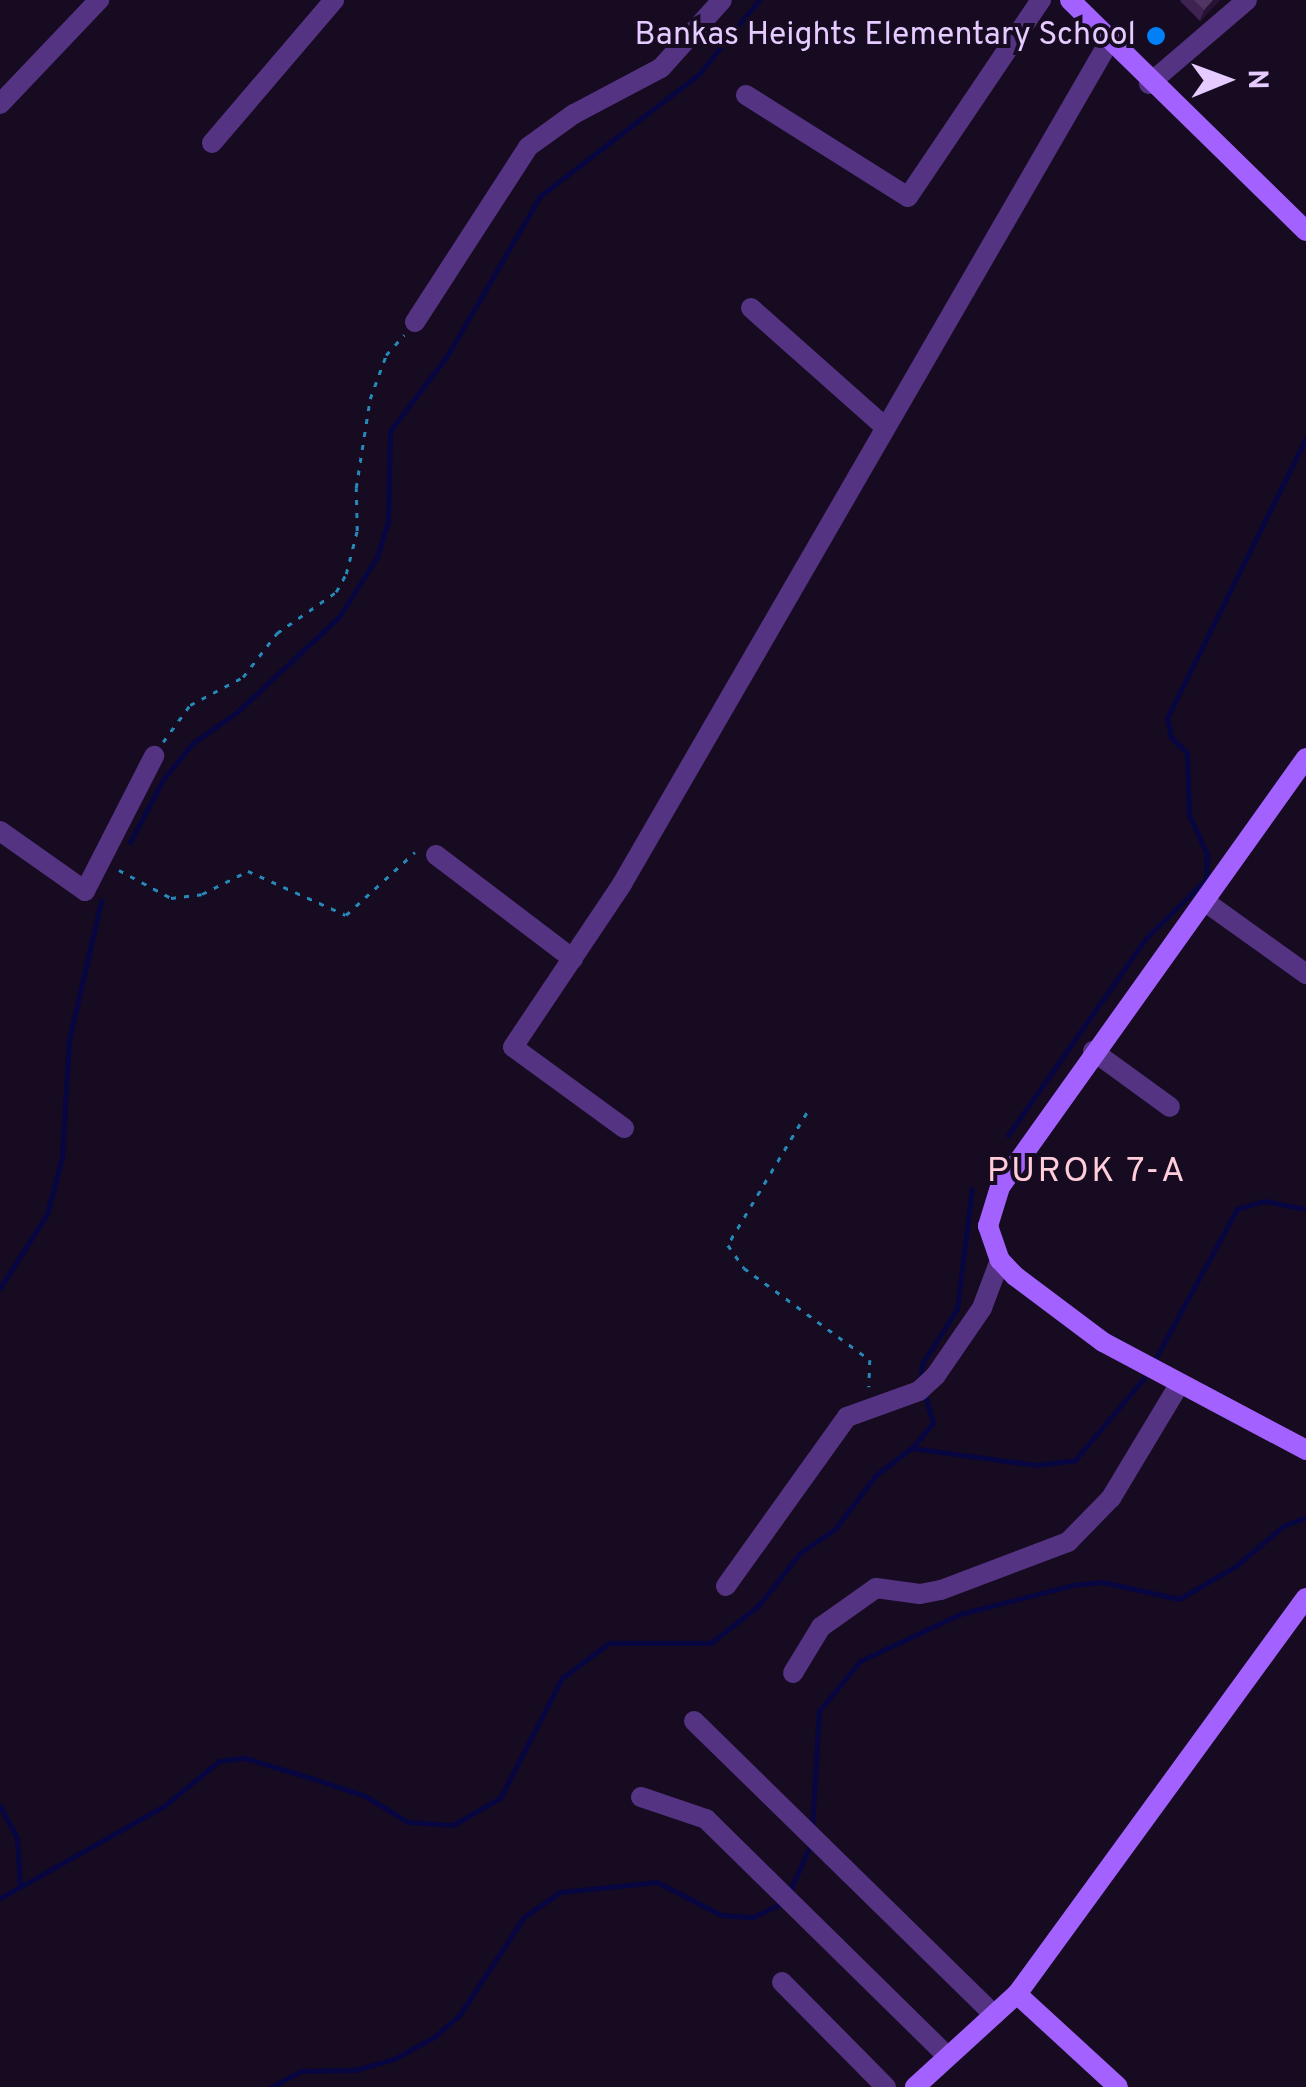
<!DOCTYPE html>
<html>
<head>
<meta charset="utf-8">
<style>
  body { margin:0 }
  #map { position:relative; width:1306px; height:2087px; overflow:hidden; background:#170b21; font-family:Overpass,sans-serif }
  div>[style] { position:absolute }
  .stream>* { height:5px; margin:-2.5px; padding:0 2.5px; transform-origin:2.5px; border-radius:2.5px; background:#070640 }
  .path>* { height:2.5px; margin-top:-1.25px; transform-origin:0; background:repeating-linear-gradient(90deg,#2589b9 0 5px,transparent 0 13px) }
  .street>* { height:20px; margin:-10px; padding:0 10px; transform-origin:10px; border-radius:10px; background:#553383 }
  .secondary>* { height:20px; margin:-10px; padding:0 10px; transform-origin:10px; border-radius:10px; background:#a362ff }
  .wall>* { inset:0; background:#3e2350 }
  .shaded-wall>* { inset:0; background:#271235 }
  .building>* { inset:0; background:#503563 }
  .dots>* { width:28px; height:28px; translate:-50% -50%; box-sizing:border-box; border:5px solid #170b21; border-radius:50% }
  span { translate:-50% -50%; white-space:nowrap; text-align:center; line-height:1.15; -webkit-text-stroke:8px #170b21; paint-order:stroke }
  .poi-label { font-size:32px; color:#e5cbff }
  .right { translate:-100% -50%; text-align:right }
  .neighbourhood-label { font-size:35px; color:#ffcdda; letter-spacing:2.5px }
  .north { position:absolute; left:1176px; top:30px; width:100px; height:100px; -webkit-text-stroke:8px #170b21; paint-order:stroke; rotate:89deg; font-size:28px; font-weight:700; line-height:40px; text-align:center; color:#e5cbff }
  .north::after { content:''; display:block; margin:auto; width:35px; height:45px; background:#e5cbff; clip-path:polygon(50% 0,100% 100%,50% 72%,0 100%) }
</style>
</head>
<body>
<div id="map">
  <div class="stream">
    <div style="left:130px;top:842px;width:72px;rotate:-62deg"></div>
    <div style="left:164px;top:778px;width:45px;rotate:-50.4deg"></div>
    <div style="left:193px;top:743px;width:54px;rotate:-35.2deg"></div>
    <div style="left:237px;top:712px;width:139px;rotate:-43deg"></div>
    <div style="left:339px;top:617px;width:71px;rotate:-57.7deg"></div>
    <div style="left:377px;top:557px;width:38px;rotate:-73deg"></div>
    <div style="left:388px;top:521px;width:90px;rotate:-88.7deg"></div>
    <div style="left:390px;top:431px;width:94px;rotate:-52.8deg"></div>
    <div style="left:447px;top:356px;width:185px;rotate:-59.8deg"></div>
    <div style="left:540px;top:196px;width:200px;rotate:-37.5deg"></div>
    <div style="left:699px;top:74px;width:95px;rotate:-51deg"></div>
    <div style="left:1008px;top:1135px;width:241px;rotate:-55deg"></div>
    <div style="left:1146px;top:938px;width:84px;rotate:-44.5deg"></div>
    <div style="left:1206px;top:879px;width:25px;rotate:-88deg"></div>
    <div style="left:1207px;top:854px;width:43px;rotate:-114.8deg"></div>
    <div style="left:1189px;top:815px;width:62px;rotate:-91.8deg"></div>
    <div style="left:1187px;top:753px;width:23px;rotate:-135deg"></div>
    <div style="left:1171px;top:737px;width:19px;rotate:-102deg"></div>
    <div style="left:1167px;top:718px;width:313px;rotate:-63.6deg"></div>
    <div style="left:0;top:1288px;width:88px;rotate:-57.6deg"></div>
    <div style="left:47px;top:1214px;width:59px;rotate:-75.3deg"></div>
    <div style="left:62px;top:1157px;width:117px;rotate:-86.6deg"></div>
    <div style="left:69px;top:1040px;width:143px;rotate:-77deg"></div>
    <div style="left:1154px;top:1361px;width:173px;rotate:-61.4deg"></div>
    <div style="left:1237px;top:1209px;width:28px;rotate:-17deg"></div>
    <div style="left:1264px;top:1201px;width:43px;rotate:10.8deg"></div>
    <div style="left:921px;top:1378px;width:14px;rotate:-86deg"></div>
    <div style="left:922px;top:1364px;width:65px;rotate:-57.5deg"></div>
    <div style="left:957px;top:1309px;width:121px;rotate:-82.9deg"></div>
    <div style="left:912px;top:1448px;width:33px;rotate:-50deg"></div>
    <div style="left:933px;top:1423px;width:29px;rotate:-106deg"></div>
    <div style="left:0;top:1806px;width:36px;rotate:62deg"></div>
    <div style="left:17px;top:1838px;width:49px;rotate:86.5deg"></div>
    <div style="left:812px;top:1828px;width:117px;rotate:-86.6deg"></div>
    <div style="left:819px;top:1711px;width:65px;rotate:-50.6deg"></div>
    <div style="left:860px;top:1661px;width:110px;rotate:-25.2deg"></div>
    <div style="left:960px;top:1614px;width:117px;rotate:-14.4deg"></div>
    <div style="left:1073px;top:1585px;width:29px;rotate:-6deg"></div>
    <div style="left:1102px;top:1582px;width:79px;rotate:12.4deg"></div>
    <div style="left:1179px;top:1599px;width:66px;rotate:-30.1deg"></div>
    <div style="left:1236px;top:1566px;width:62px;rotate:-40.4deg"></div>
    <div style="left:1283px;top:1526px;width:25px;rotate:-21deg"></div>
    <div style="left:788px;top:1895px;width:51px;rotate:-65.9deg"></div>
    <div style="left:0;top:1898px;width:188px;rotate:-29.3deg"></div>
    <div style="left:164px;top:1806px;width:71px;rotate:-39.3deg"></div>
    <div style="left:219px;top:1761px;width:26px;rotate:-7deg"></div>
    <div style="left:245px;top:1758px;width:69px;rotate:16.9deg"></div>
    <div style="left:311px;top:1778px;width:57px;rotate:18.4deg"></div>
    <div style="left:365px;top:1796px;width:50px;rotate:31.2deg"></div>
    <div style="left:408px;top:1822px;width:45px;rotate:3.8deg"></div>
    <div style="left:453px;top:1825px;width:54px;rotate:-29.9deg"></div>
    <div style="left:500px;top:1798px;width:135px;rotate:-62.7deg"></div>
    <div style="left:562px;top:1678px;width:59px;rotate:-36.7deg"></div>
    <div style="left:609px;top:1643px;width:102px"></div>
    <div style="left:711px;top:1643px;width:61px;rotate:-38.4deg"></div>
    <div style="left:759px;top:1605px;width:66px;rotate:-51.7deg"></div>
    <div style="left:800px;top:1553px;width:42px;rotate:-34.4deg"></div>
    <div style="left:835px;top:1529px;width:68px;rotate:-52.8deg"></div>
    <div style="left:876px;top:1475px;width:44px;rotate:-37.6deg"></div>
    <div style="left:911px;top:1448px;width:126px;rotate:7.7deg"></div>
    <div style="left:1036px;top:1465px;width:39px;rotate:-7deg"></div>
    <div style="left:1075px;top:1460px;width:107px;rotate:-49.9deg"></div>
    <div style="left:271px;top:2087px;width:34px;rotate:-28deg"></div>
    <div style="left:301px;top:2071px;width:54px;rotate:-1.1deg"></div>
    <div style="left:355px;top:2070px;width:41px;rotate:-15.8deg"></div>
    <div style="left:394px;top:2059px;width:46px;rotate:-28.8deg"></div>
    <div style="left:434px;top:2037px;width:35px;rotate:-41deg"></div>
    <div style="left:460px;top:2014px;width:116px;rotate:-56.6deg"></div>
    <div style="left:524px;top:1917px;width:44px;rotate:-34.8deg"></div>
    <div style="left:560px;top:1892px;width:98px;rotate:-5.9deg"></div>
    <div style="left:657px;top:1882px;width:72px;rotate:27.3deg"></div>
    <div style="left:721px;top:1915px;width:32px;rotate:4deg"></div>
    <div style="left:753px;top:1917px;width:29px;rotate:-25deg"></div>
  </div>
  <div class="path">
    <div style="left:163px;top:742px;width:46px;rotate:-53.9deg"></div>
    <div style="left:190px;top:705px;width:60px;rotate:-27.8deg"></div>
    <div style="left:243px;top:677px;width:56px;rotate:-52.3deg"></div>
    <div style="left:277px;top:633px;width:72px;rotate:-34.8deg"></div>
    <div style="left:336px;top:592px;width:21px;rotate:-61deg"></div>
    <div style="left:346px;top:574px;width:44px;rotate:-75.7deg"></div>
    <div style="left:357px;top:531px;width:43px;rotate:-91.3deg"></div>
    <div style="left:356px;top:488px;width:90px;rotate:-81.1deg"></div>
    <div style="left:370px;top:399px;width:47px;rotate:-70deg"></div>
    <div style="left:386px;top:355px;width:27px;rotate:-48deg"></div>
    <div style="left:119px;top:870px;width:59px;rotate:28.3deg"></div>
    <div style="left:171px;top:898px;width:31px;rotate:-7deg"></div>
    <div style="left:202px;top:894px;width:51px;rotate:-26.6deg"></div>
    <div style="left:248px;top:871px;width:107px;rotate:24.2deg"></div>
    <div style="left:346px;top:915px;width:93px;rotate:-42.4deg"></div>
    <div style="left:807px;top:1113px;width:154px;rotate:120.9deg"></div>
    <div style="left:728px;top:1245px;width:28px;rotate:55deg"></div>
    <div style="left:744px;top:1268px;width:156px;rotate:36.1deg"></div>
    <div style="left:870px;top:1360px;width:27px;rotate:92deg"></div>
  </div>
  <div class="street">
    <div style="left:1149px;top:84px;width:129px;rotate:-40.6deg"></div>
    <div style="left:746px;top:95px;width:191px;rotate:32.2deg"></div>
    <div style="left:908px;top:197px;width:238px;rotate:-56deg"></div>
    <div style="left:0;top:104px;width:144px;rotate:-46.4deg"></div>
    <div style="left:212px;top:143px;width:188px;rotate:-49.5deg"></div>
    <div style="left:751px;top:308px;width:178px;rotate:41.6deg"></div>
    <div style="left:415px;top:322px;width:208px;rotate:-57.1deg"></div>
    <div style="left:528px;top:147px;width:57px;rotate:-35.7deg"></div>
    <div style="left:574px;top:114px;width:98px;rotate:-27.9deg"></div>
    <div style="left:661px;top:68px;width:91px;rotate:-48.1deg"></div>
    <div style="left:0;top:831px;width:104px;rotate:35.2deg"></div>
    <div style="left:85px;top:891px;width:152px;rotate:-62.9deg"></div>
    <div style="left:436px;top:855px;width:172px;rotate:37.2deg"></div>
    <div style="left:1207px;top:903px;width:122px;rotate:35.6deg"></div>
    <div style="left:1093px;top:1051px;width:95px;rotate:36deg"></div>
    <div style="left:624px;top:1128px;width:137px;rotate:-143.9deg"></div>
    <div style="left:513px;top:1047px;width:196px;rotate:-56.2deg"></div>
    <div style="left:622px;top:884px;width:973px;rotate:-59.96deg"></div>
    <div style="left:726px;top:1586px;width:208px;rotate:-54.4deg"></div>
    <div style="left:847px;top:1417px;width:77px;rotate:-19.9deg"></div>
    <div style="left:919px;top:1391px;width:23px;rotate:-43deg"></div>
    <div style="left:936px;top:1375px;width:81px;rotate:-55.5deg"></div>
    <div style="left:982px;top:1308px;width:51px;rotate:-69.4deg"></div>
    <div style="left:793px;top:1673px;width:54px;rotate:-58.7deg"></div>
    <div style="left:821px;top:1627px;width:67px;rotate:-35.3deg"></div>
    <div style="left:876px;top:1588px;width:44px;rotate:7.8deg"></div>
    <div style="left:920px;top:1594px;width:21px;rotate:-11deg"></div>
    <div style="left:941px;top:1590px;width:136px;rotate:-20.7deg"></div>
    <div style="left:1068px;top:1542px;width:62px;rotate:-45.7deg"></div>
    <div style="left:1111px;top:1498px;width:132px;rotate:-59deg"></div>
    <div style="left:694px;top:1721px;width:420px;rotate:44.4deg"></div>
    <div style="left:641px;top:1797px;width:69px;rotate:18.7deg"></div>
    <div style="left:706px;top:1819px;width:339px;rotate:44.5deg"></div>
    <div style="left:782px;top:1982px;width:148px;rotate:45.3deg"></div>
  </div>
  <div class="secondary">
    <div style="left:1070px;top:0;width:330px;rotate:44.4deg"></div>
    <div style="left:1306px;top:758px;width:527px;rotate:125.5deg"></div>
    <div style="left:1000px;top:1187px;width:41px;rotate:107.1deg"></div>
    <div style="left:988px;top:1226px;width:36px;rotate:71deg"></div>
    <div style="left:1000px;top:1260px;width:22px;rotate:47deg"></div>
    <div style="left:1015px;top:1276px;width:110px;rotate:36.9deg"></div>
    <div style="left:1103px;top:1342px;width:230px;rotate:28deg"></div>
    <div style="left:1017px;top:1994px;width:137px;rotate:42.6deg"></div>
    <div style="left:915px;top:2087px;width:138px;rotate:-42.4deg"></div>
    <div style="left:1017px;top:1994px;width:490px;rotate:-53.9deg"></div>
  </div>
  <div class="wall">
    <div style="clip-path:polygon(1181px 0,1220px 0,1200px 21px,1180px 1px)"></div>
  </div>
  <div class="shaded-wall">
    <div style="clip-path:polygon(1213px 0,1220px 0,1200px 21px,1204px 10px)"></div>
  </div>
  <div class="building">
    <div style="clip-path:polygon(1194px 0,1213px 0,1204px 10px)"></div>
  </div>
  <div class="dots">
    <div style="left:1156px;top:36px;background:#007ff6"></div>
  </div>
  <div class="poi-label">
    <span class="right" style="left:1136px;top:36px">Bankas Heights Elementary School</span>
  </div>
  <div class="neighbourhood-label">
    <span style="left:1087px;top:1172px">PUROK 7-A</span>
  </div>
  <div class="north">N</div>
</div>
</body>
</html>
